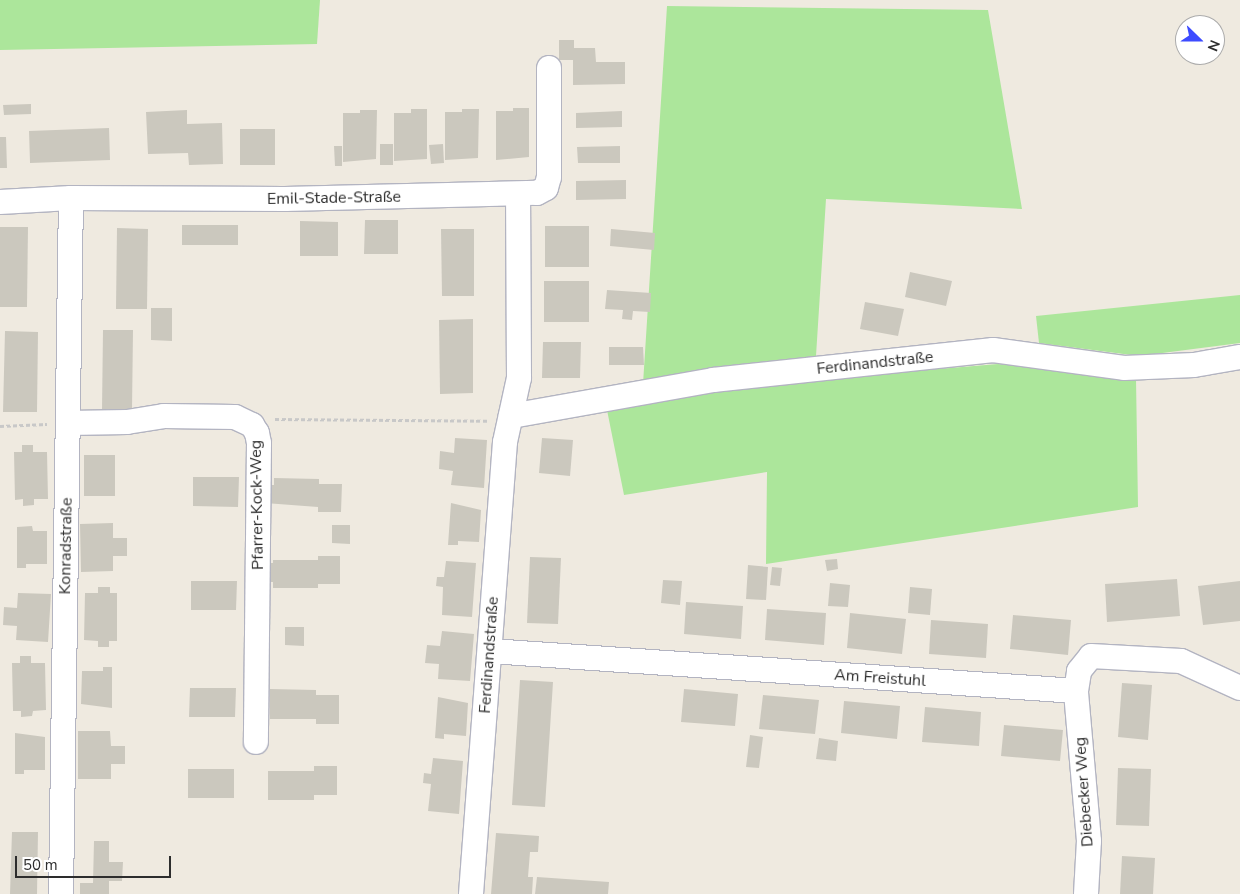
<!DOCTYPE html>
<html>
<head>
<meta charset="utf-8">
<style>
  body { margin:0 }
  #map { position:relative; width:1240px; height:894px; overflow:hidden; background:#efeae0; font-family:"Nunito Sans",sans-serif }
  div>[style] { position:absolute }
  .green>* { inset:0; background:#ace69b }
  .building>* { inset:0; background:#cbc8be }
  .path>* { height:3px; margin-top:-1.5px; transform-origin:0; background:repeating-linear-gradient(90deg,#c8c8c8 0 4px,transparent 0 6.5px) }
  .roads { filter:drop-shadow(1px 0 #b3b4c1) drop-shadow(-1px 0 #b3b4c1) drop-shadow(0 1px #b3b4c1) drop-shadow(0 -1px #b3b4c1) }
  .minor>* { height:24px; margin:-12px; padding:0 12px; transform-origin:12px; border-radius:12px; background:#fff }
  span { translate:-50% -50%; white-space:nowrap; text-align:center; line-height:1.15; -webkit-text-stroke:4px #fff; paint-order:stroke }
  .street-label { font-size:16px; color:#2d2d2d }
  .north { position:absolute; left:1175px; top:15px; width:50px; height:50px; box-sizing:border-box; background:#fff; border:1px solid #ababab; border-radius:50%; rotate:112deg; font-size:14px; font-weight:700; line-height:20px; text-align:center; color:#2d2d2d }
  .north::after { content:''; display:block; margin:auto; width:18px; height:22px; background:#3d4bff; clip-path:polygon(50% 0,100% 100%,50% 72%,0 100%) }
  .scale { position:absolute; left:15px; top:856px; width:156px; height:22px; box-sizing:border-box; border:2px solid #2d2d2d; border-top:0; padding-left:6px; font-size:15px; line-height:18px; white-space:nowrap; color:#2d2d2d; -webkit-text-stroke:4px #fff; paint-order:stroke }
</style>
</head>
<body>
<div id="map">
  <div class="green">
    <div style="clip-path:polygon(0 0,320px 0,317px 44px,0 50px)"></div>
    <div style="clip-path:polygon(667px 6px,988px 10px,1022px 209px,826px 199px,816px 356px,643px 384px)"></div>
    <div style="clip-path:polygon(1240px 295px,1240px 343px,1139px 356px,1039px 343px,1036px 316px)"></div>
    <div style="clip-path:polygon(998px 364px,1136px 378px,1138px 507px,766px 564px,767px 472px,624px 495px,606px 405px,723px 387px)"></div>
  </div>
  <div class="building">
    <div style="clip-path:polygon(559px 40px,574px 40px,574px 48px,595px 48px,596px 62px,625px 62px,625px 84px,573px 85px,573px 60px,559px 60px)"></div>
    <div style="clip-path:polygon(31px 104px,31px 114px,4px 115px,3px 105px)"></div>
    <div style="clip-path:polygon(513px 108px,529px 108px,529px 157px,496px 160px,496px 111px,513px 111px)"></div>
    <div style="clip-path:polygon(411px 109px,427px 109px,427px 159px,394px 161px,394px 113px,411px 113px)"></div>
    <div style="clip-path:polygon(462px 109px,479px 109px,478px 158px,445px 160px,445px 112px,462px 112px)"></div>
    <div style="clip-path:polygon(187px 110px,187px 124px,222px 123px,223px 164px,189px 165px,188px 153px,148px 154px,146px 112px)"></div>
    <div style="clip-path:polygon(360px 110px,377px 110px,376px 159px,343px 162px,343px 113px,360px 113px)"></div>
    <div style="clip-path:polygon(622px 111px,622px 127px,576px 128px,576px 113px)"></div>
    <div style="clip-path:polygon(109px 128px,110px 160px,30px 163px,29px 131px)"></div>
    <div style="clip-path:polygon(240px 129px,275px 129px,275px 165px,240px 165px)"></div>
    <div style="clip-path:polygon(0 137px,6px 137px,7px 168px,0 168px)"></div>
    <div style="clip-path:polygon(380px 144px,393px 144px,393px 165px,380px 165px)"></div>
    <div style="clip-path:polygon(443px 144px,444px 163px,431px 164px,429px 145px)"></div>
    <div style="clip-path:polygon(334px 146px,342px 146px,342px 166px,335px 166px)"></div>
    <div style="clip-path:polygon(620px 146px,620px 163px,578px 163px,577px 147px)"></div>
    <div style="clip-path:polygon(626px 180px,626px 199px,576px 200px,576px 181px)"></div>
    <div style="clip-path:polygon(365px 220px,398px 220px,398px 254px,364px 254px)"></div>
    <div style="clip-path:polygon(300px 221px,338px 222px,338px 256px,300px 256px)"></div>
    <div style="clip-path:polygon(182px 225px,238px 225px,238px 245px,182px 245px)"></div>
    <div style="clip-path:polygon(545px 226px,589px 226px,589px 267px,545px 267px)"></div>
    <div style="clip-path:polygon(0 227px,28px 227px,27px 307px,0 307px)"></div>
    <div style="clip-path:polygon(117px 228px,148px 229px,147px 309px,116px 309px)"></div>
    <div style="clip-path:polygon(441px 229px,474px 229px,474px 296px,442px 296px)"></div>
    <div style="clip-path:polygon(611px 229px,655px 233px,654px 250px,610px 246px)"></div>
    <div style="clip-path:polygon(910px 272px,952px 281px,946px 306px,905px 297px)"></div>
    <div style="clip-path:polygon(544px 281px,589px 281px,589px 322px,544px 322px)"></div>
    <div style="clip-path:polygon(607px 290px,651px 293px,650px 312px,633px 311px,632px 320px,622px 319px,623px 310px,605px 309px)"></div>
    <div style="clip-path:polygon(865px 302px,904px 309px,898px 336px,860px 329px)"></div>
    <div style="clip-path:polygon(151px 308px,172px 308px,172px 341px,151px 340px)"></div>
    <div style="clip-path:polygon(473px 319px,473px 393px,440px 394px,439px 320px)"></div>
    <div style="clip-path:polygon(103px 330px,133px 330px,132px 410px,102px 410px)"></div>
    <div style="clip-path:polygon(5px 331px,38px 332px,37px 412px,3px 412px)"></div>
    <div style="clip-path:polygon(543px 342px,581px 342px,580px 378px,542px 378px)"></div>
    <div style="clip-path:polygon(609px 347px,643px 347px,644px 365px,609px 365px)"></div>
    <div style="clip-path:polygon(455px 438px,487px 440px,484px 488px,451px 485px,453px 471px,439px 469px,440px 451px,454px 453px)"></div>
    <div style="clip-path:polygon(542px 438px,573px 440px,570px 476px,539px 473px)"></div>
    <div style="clip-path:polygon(22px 445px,33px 445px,33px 452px,47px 452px,48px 499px,34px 499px,34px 505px,23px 506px,23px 499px,15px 500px,14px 452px,22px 452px)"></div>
    <div style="clip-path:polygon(84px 455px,115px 455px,115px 496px,84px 496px)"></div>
    <div style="clip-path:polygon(193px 477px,239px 477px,238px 507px,193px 506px)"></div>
    <div style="clip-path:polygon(274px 478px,319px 479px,319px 484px,342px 484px,341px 512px,318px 512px,318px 507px,265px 503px,265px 485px,274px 485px)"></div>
    <div style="clip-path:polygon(451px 503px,481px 510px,479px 542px,458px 541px,458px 545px,448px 545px)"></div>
    <div style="clip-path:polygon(113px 523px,113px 538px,127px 538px,127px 556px,113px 556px,113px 571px,81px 572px,80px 524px)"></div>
    <div style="clip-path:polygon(332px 525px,350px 525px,350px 544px,332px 543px)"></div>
    <div style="clip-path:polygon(32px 526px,33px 531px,47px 531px,47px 564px,26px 564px,26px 568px,17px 568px,17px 527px)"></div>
    <div style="clip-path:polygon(318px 556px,340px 556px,340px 584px,318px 584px,318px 588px,273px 588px,273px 582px,264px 582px,264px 563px,273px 563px,273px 560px,318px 560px)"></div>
    <div style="clip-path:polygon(530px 557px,561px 558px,558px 624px,527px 623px)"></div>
    <div style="clip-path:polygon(837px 559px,838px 569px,827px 571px,825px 560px)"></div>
    <div style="clip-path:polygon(446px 561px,476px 563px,472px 617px,442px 615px,443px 587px,436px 586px,437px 577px,444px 577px)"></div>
    <div style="clip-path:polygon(748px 565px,768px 567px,766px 600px,746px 599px)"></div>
    <div style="clip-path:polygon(772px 567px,782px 568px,780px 586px,770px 585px)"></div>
    <div style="clip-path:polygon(1177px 579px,1180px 616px,1107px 622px,1105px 584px)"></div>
    <div style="clip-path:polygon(663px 580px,682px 581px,680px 605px,661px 603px)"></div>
    <div style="clip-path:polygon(191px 581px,237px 581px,236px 610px,191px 610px)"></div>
    <div style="clip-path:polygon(1240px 581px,1240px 621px,1203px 625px,1198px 586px)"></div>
    <div style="clip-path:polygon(830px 583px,850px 585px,848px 607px,828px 606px)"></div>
    <div style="clip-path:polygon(98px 587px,110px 587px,110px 593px,117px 593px,117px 641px,109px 641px,109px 647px,98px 647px,98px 641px,84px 640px,85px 593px,98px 593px)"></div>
    <div style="clip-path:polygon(910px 587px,932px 589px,930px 615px,908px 613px)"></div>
    <div style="clip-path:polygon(18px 593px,51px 594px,48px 642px,16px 640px,17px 626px,3px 625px,4px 607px,17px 608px)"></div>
    <div style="clip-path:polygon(686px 602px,743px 606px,741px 639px,684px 634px)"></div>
    <div style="clip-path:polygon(767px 609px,826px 613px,824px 645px,765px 640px)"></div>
    <div style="clip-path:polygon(850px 613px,906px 619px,902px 654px,847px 648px)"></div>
    <div style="clip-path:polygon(1013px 615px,1071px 620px,1068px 655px,1010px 649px)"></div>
    <div style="clip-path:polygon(931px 620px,988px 624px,986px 658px,929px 654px)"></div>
    <div style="clip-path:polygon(285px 627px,304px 627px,304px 646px,285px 645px)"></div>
    <div style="clip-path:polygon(442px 631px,474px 634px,470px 681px,438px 679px,439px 664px,425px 663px,427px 645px,440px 646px)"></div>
    <div style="clip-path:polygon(20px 656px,31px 656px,31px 663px,45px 663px,46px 710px,33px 711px,32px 716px,21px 717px,21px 711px,13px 711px,12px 663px,20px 663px)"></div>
    <div style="clip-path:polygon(103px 667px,112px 667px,112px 708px,81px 704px,82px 671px,103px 671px)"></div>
    <div style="clip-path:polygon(520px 680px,553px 682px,545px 807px,512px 805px)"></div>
    <div style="clip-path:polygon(1122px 683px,1152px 685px,1148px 740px,1118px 737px)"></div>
    <div style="clip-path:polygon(190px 688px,236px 688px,235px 717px,189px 717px)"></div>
    <div style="clip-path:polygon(270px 689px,316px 690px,316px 695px,339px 695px,339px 724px,316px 724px,316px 719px,270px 719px)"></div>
    <div style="clip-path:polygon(684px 689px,738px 694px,735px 726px,681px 722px)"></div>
    <div style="clip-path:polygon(763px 695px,819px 700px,815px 734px,759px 729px)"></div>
    <div style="clip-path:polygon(438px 697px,468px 703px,466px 736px,444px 734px,444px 739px,435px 738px)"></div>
    <div style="clip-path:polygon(844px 701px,900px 706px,897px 739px,841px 733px)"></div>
    <div style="clip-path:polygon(925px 707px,981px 712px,979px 746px,922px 742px)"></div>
    <div style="clip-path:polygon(1004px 725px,1063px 730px,1060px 761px,1001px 756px)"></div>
    <div style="clip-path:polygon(78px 731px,110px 731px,111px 746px,125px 746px,125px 764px,111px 764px,111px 779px,78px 779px)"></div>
    <div style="clip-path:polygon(15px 733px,45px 737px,45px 770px,24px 770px,24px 774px,15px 774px)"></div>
    <div style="clip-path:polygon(750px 735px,763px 737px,759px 768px,746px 767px)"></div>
    <div style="clip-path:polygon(819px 738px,838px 741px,836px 761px,816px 759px)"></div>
    <div style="clip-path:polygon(433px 758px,463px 761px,459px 814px,428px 811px,431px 784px,423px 783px,424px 773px,431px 774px)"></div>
    <div style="clip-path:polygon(314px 766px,337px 766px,337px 795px,314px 795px,314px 800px,268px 800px,268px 771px,314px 771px)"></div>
    <div style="clip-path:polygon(1118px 768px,1151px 769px,1149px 826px,1116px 825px)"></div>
    <div style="clip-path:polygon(188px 769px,234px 769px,234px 798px,188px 798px)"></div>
    <div style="clip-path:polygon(12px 832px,38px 832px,37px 894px,10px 894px)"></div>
    <div style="clip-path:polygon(496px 833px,539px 836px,538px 852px,530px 852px,528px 877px,533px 877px,532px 894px,491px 894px)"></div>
    <div style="clip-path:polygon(94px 841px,109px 841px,109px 862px,123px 862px,122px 881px,109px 881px,109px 894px,80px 894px,80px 883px,93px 883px)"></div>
    <div style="clip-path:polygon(1122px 856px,1155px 858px,1153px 894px,1120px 894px)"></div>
    <div style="clip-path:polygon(537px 877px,609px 882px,608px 894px,535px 894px)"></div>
  </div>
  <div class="path">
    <div style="left:275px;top:419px;width:213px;rotate:0.5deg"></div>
    <div style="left:0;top:426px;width:47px;rotate:-2.4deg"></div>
  </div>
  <div class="roads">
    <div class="minor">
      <div style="left:0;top:202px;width:71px;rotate:-3.2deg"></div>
      <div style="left:71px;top:198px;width:214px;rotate:0.3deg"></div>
      <div style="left:285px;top:199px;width:252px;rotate:-1.4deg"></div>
      <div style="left:537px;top:193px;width:10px;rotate:-29deg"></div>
      <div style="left:546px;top:188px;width:11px;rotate:-75deg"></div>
      <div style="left:549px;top:177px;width:109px;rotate:-90deg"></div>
      <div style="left:511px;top:416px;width:205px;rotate:-10.1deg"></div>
      <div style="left:713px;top:380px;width:282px;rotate:-6.1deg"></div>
      <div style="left:993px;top:350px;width:132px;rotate:7.8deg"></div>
      <div style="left:1124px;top:368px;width:70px;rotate:-2.5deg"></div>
      <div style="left:1194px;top:365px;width:47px;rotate:-9.9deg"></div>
      <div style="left:68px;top:423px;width:59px;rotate:-1deg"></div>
      <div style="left:127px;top:422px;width:37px;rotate:-9deg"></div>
      <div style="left:164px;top:416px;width:71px;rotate:0.8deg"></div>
      <div style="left:235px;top:417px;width:19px;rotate:25deg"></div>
      <div style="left:252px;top:425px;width:9px;rotate:58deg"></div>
      <div style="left:257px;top:433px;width:10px;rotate:79deg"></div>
      <div style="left:259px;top:443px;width:299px;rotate:90.6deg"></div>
      <div style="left:490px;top:651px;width:587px;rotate:3.9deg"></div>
      <div style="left:61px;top:894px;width:696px;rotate:-89.18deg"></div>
      <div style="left:471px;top:894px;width:453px;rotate:-85.7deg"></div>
      <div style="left:505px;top:442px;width:66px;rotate:-77.7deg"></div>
      <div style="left:519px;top:378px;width:184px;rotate:-90.3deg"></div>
      <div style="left:1086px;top:894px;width:53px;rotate:-86.8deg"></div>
      <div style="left:1089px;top:841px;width:151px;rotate:-95deg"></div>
      <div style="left:1076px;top:691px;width:20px;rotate:-81deg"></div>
      <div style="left:1079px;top:671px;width:19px;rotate:-51deg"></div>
      <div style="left:1091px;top:656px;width:90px;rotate:3.2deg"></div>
      <div style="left:1181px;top:661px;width:65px;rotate:24.6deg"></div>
    </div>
  </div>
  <div class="street-label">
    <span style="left:334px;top:198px;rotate:-1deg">Emil-Stade-Straße</span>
    <span style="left:875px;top:363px;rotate:-6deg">Ferdinandstraße</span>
    <span style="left:257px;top:505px;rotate:-91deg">Pfarrer-Kock-Weg</span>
    <span style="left:66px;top:546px;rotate:-89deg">Konradstraße</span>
    <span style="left:489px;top:655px;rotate:-86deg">Ferdinandstraße</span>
    <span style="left:880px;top:678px;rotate:4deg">Am Freistuhl</span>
    <span style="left:1084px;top:792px;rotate:-94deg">Diebecker Weg</span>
  </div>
  <div class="north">N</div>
  <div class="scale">50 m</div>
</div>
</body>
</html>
